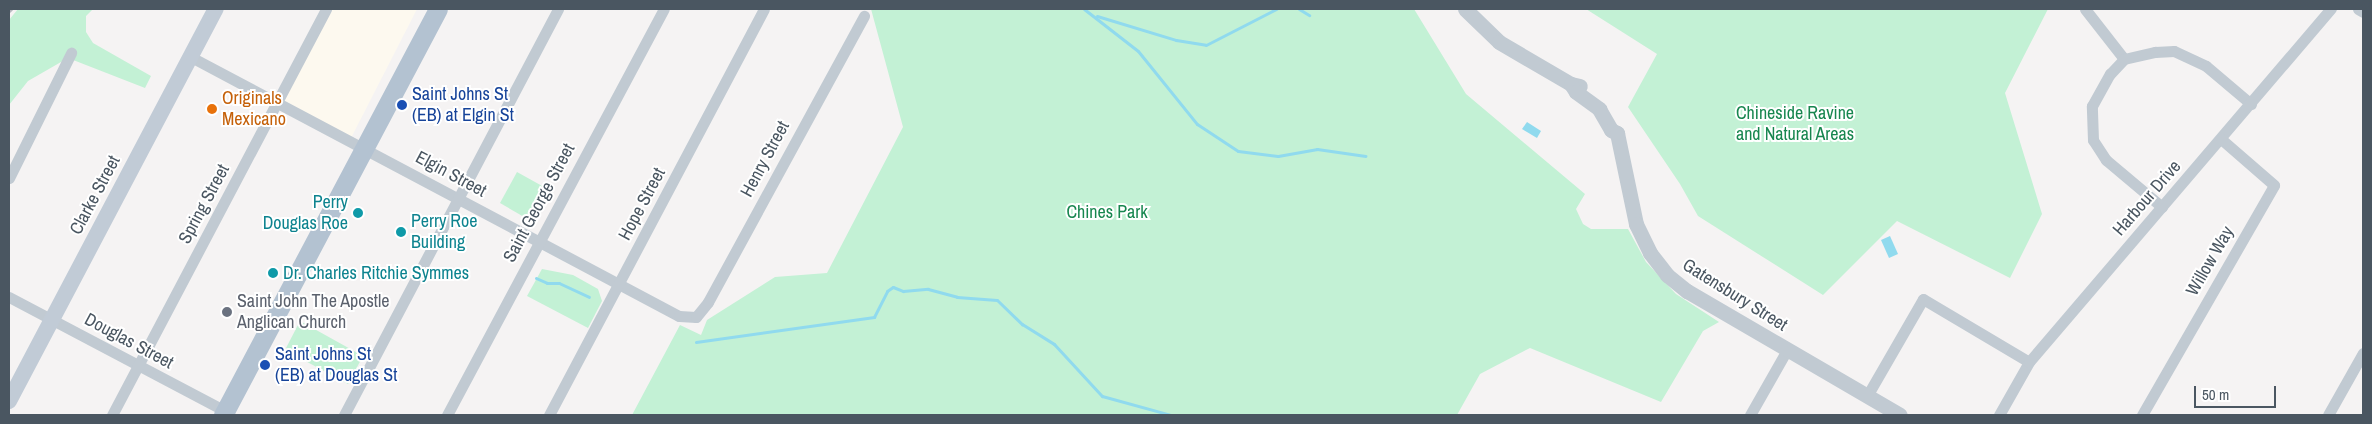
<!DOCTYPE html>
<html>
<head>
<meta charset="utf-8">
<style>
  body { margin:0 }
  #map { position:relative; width:2372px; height:424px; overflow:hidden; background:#f5f3f3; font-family:"Archivo Narrow",sans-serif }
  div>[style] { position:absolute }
  .commercial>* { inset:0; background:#fdf9ef }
  .green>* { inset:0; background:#c3f1d5 }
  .water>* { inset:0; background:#90daee }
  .stream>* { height:3px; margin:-1.5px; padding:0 1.5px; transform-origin:1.5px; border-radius:1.5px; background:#90daee }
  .minor>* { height:11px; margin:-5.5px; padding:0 5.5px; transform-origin:5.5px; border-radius:5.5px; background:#c1cad2 }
  .tertiary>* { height:15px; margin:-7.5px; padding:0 7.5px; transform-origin:7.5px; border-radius:7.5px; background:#c1cad2 }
  .secondary>* { height:16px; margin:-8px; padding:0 8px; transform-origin:8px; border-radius:8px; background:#c1cbd6 }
  .primary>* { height:19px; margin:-9.5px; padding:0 9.5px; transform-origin:9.5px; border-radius:9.5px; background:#b3c2d1 }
  .rail>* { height:3px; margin:-1.5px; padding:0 1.5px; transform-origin:1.5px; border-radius:1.5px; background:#b5b8bd }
  .dots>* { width:14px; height:14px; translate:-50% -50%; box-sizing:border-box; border:2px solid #fff; border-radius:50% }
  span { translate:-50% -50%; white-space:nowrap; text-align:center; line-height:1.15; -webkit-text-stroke:4px #fff; paint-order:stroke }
  .transit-label { font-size:18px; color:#164399 }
  .left { translate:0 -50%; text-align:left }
  .food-label { font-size:18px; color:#c56008 }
  .park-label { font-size:18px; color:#17864f }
  .street-label { font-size:18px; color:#4a5661 }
  .culture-label { font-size:18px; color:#0d838f }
  .right { translate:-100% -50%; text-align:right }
  .worship-label { font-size:18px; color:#5b616d }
  .frame { position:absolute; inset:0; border:10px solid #4a5661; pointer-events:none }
  .scale { position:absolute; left:2194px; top:386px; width:82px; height:22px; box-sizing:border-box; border:2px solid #4a5661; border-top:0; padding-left:6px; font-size:15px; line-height:18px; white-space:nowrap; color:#4a5661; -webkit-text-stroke:4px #fff; paint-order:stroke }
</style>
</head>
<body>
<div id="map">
  <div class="commercial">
    <div style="clip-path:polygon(327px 9px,417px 9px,350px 140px,277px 102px)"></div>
  </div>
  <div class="green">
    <div style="clip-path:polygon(18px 9px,93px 9px,86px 16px,86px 32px,93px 43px,151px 76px,145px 88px,68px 58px,28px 81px,9px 105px,9px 20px)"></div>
    <div style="clip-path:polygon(871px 9px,1414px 9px,1466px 94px,1585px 194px,1576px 209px,1583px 224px,1591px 229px,1628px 229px,1646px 262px,1676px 294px,1719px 322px,1703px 331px,1661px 402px,1530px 348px,1480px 374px,1457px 415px,632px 415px,680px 325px,701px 335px,707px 320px,775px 277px,827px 273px,903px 127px)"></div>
    <div style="clip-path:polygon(1586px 9px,2048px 9px,2005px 93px,2042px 214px,2010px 278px,1897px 221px,1823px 295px,1698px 216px,1680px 184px,1628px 107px,1657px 54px)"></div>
    <div style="clip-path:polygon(517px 172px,553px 192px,538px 217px,531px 221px,500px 203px)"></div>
    <div style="clip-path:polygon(542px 269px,573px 275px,598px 289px,602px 301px,588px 328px,527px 296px)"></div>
    <div style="clip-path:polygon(300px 321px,363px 356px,348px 384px,285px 350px)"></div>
  </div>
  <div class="water">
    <div style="clip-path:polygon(1527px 122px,1541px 131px,1537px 138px,1522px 129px)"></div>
    <div style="clip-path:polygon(1890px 236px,1898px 254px,1889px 258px,1881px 240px)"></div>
  </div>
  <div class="stream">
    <div style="left:1084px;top:9px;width:68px;rotate:37.9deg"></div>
    <div style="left:1138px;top:51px;width:94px;rotate:51.1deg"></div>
    <div style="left:1197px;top:124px;width:49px;rotate:33.4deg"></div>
    <div style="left:1238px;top:151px;width:40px;rotate:7.1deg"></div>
    <div style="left:1278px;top:156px;width:40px;rotate:-10deg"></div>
    <div style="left:1317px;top:149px;width:49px;rotate:8.1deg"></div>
    <div style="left:1299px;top:9px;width:12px;rotate:31deg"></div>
    <div style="left:1097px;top:16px;width:83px;rotate:16.9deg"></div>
    <div style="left:1176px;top:40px;width:30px;rotate:9deg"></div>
    <div style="left:1206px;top:45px;width:79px;rotate:-27.2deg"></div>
    <div style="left:536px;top:278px;width:12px;rotate:24deg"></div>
    <div style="left:547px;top:283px;width:12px"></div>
    <div style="left:559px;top:283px;width:33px;rotate:25deg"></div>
    <div style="left:696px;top:342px;width:180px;rotate:-8deg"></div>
    <div style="left:874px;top:317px;width:29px;rotate:-63deg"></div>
    <div style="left:887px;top:291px;width:7px;rotate:-34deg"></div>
    <div style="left:893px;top:287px;width:11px;rotate:22deg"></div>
    <div style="left:903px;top:291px;width:25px;rotate:-5deg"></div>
    <div style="left:928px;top:289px;width:30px;rotate:15deg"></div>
    <div style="left:957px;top:297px;width:40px;rotate:4.3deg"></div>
    <div style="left:997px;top:300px;width:35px;rotate:44deg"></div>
    <div style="left:1022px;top:324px;width:38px;rotate:32deg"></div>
    <div style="left:1054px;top:344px;width:71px;rotate:47.3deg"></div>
    <div style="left:1102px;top:396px;width:72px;rotate:15.4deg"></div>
  </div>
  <div class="minor">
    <div style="left:2085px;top:9px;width:63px;rotate:52deg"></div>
    <div style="left:2358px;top:9px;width:6px;rotate:31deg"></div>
    <div style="left:191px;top:57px;width:552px;rotate:27.96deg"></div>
    <div style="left:679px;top:316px;width:17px;rotate:3deg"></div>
    <div style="left:696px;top:317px;width:19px;rotate:-51deg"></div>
    <div style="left:708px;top:302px;width:326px;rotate:-61.4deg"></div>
    <div style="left:9px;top:178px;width:140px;rotate:-63.6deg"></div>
    <div style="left:2162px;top:207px;width:73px;rotate:-140deg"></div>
    <div style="left:2106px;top:160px;width:24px;rotate:-123deg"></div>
    <div style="left:2093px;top:140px;width:34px;rotate:-92deg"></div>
    <div style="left:2092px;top:106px;width:37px;rotate:-61deg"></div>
    <div style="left:2110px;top:74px;width:21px;rotate:-47deg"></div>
    <div style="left:2124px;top:59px;width:32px;rotate:-13deg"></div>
    <div style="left:2155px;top:52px;width:19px;rotate:-3deg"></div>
    <div style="left:2174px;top:51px;width:35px;rotate:25deg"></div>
    <div style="left:2206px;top:66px;width:59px;rotate:40.2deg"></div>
    <div style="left:9px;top:297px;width:249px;rotate:27.8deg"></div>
    <div style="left:1867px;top:396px;width:112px;rotate:-60deg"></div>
    <div style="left:1923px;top:299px;width:123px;rotate:30.7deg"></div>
    <div style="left:112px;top:415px;width:459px;rotate:-62.2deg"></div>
    <div style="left:344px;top:415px;width:459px;rotate:-62.2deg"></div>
    <div style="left:447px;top:415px;width:460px;rotate:-61.9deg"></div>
    <div style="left:549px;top:415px;width:459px;rotate:-62.1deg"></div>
    <div style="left:1750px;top:415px;width:75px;rotate:-60.4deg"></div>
    <div style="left:1999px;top:415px;width:61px;rotate:-60.5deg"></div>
    <div style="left:2029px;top:362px;width:465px;rotate:-49.5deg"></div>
    <div style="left:2142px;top:415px;width:265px;rotate:-60.1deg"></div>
    <div style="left:2274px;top:185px;width:70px;rotate:-139deg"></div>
    <div style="left:2328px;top:415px;width:71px;rotate:-60.6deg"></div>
  </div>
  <div class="tertiary">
    <div style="left:1465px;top:9px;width:47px;rotate:44.1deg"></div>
    <div style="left:1499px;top:42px;width:83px;rotate:30.3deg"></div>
    <div style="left:1571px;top:84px;width:9px;rotate:13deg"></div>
    <div style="left:1571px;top:84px;width:9px;rotate:58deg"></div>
    <div style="left:1576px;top:92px;width:29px;rotate:36deg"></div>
    <div style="left:1599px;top:109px;width:24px;rotate:60deg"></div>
    <div style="left:1611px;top:130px;width:7px;rotate:27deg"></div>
    <div style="left:1617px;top:133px;width:93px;rotate:78.2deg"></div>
    <div style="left:1636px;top:224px;width:32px;rotate:64deg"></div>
    <div style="left:1650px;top:253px;width:28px;rotate:52deg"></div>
    <div style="left:1667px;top:275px;width:26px;rotate:39deg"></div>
    <div style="left:1687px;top:291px;width:246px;rotate:30.2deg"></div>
  </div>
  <div class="secondary">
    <div style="left:9px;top:401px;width:443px;rotate:-62.2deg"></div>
  </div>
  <div class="primary">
    <div style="left:223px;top:415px;width:459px;rotate:-62.1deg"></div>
  </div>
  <div class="rail">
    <div style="left:9px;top:11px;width:3px;rotate:-45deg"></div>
  </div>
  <div class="dots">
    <div style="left:402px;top:105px;background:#1a4fb4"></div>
    <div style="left:212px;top:109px;background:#e8710a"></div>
    <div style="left:358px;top:213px;background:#0f9aa8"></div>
    <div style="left:401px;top:232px;background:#0f9aa8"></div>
    <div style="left:273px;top:273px;background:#0f9aa8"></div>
    <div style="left:227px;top:312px;background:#6b7280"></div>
    <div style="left:265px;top:365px;background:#1a4fb4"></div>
  </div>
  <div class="transit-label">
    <span class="left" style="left:412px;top:105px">Saint Johns St<br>(EB) at Elgin St</span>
    <span class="left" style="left:275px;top:365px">Saint Johns St<br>(EB) at Douglas St</span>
  </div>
  <div class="food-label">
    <span class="left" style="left:222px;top:109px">Originals<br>Mexicano</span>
  </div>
  <div class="park-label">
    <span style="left:1795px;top:124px">Chineside Ravine<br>and Natural Areas</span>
    <span style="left:1107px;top:212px">Chines Park</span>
  </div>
  <div class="street-label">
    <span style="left:765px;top:159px;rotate:-62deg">Henry Street</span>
    <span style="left:451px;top:174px;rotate:28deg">Elgin Street</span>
    <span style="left:95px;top:195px;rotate:-62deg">Clarke Street</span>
    <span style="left:2147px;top:198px;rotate:-49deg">Harbour Drive</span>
    <span style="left:539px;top:203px;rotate:-62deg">Saint George Street</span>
    <span style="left:204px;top:204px;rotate:-62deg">Spring Street</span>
    <span style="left:642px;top:204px;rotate:-62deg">Hope Street</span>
    <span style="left:2210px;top:261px;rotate:-60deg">Willow Way</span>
    <span style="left:1735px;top:295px;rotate:32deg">Gatensbury Street</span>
    <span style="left:129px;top:341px;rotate:28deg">Douglas Street</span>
  </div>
  <div class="culture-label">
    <span class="right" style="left:348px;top:213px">Perry<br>Douglas Roe</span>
    <span class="left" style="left:411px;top:232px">Perry Roe<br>Building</span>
    <span class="left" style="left:283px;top:273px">Dr. Charles Ritchie Symmes</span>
  </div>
  <div class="worship-label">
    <span class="left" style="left:237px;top:312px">Saint John The Apostle<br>Anglican Church</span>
  </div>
  <div class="frame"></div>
  <div class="scale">50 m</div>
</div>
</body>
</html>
